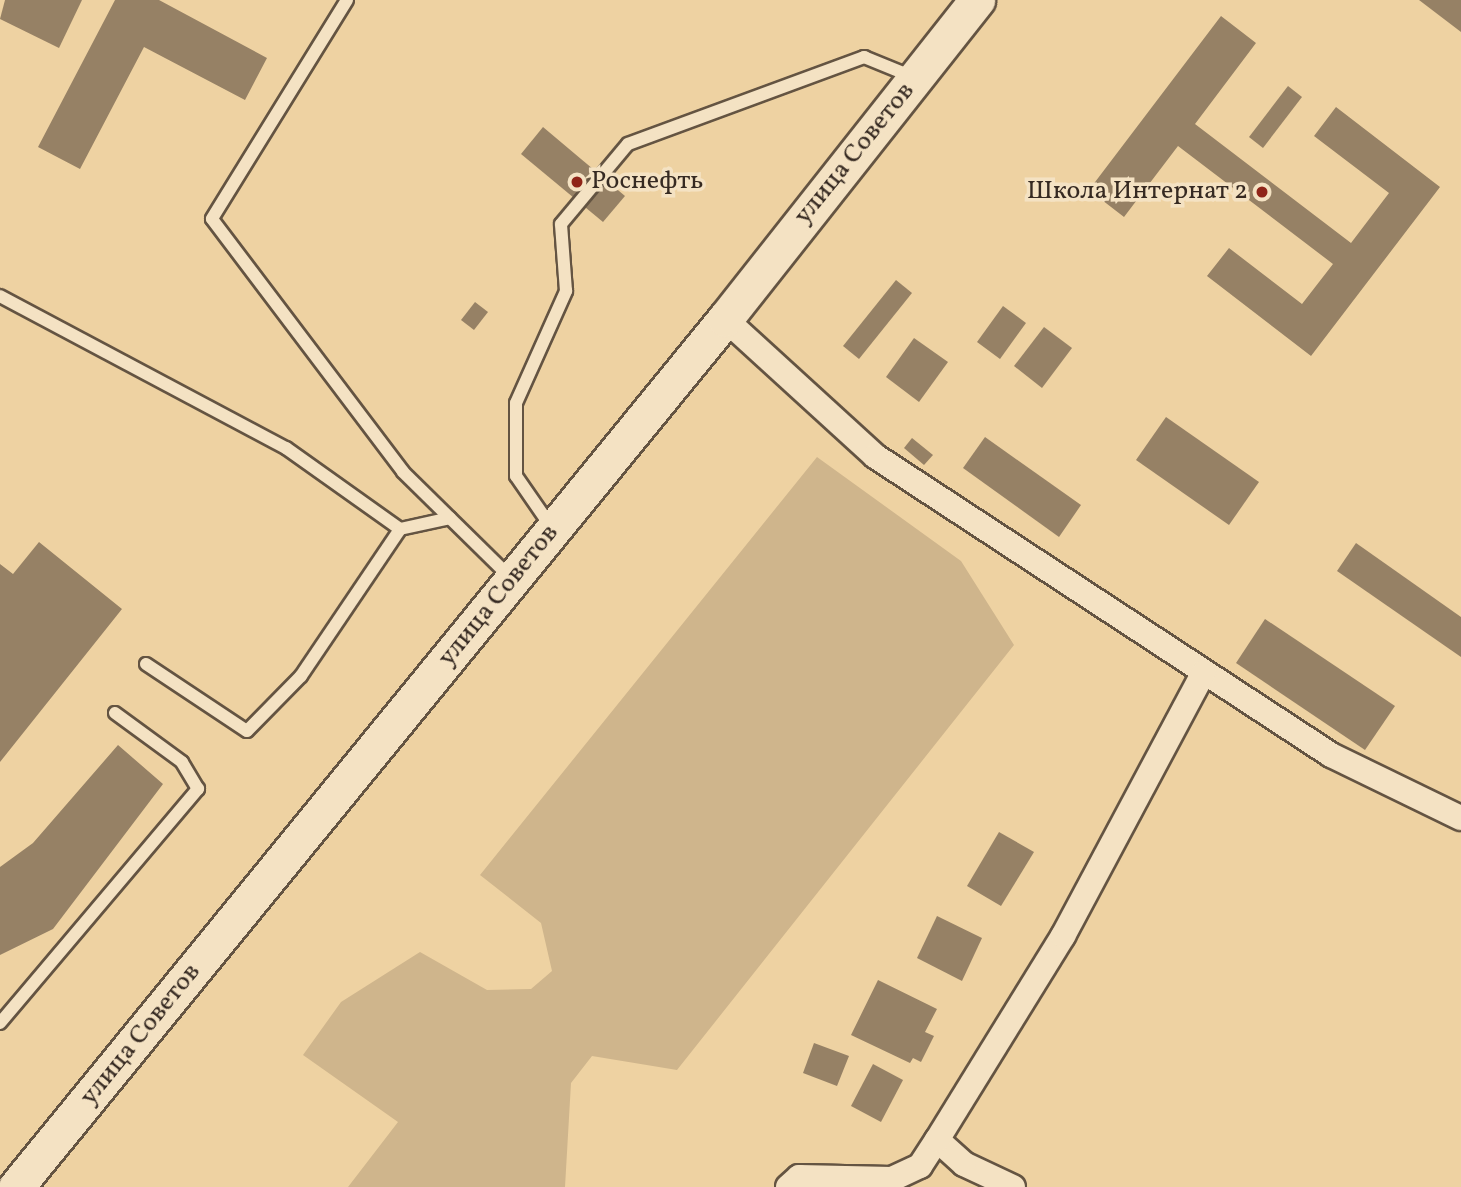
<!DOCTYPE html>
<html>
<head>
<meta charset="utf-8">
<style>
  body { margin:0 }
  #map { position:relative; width:1461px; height:1187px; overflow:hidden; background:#eed2a2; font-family:Vollkorn,serif }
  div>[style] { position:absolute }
  .green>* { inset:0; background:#cfb58c }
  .building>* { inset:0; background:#968165 }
  .roads { filter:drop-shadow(2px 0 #645442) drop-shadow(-2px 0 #645442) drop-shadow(0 2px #645442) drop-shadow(0 -2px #645442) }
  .service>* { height:12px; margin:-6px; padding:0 6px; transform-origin:6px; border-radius:6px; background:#f4e2c3 }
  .minor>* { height:24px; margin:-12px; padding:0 12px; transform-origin:12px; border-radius:12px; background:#f4e2c3 }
  .secondary>* { height:35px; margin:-17.5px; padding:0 17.5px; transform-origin:17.5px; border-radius:17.5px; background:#f4e2c3 }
  .dots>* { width:19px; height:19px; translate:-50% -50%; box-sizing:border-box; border:4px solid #f4e2c3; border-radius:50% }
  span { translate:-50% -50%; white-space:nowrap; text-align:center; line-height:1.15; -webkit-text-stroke:7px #f4e2c3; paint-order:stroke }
  .street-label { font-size:26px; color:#362a22 }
  .poi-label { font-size:26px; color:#362a22 }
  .left { translate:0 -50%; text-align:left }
  .right { translate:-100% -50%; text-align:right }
</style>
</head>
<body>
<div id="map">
  <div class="green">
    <div style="clip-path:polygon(817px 457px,961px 561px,1014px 645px,677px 1070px,592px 1056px,571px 1083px,565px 1187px,348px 1187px,398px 1122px,303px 1055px,341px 1002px,420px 952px,487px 990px,531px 989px,552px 971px,541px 923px,480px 875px)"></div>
  </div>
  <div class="building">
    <div style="clip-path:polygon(5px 0,82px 0,59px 48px,0 19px)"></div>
    <div style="clip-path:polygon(115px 0,159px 0,267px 58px,245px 100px,144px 47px,80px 169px,38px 147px)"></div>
    <div style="clip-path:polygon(1419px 0,1461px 0,1461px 32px)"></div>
    <div style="clip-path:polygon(1221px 16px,1256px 43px,1195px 124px,1351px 243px,1389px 193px,1314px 136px,1336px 107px,1440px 187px,1311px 356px,1207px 276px,1229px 248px,1302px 304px,1333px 264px,1178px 146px,1124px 217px,1089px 190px)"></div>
    <div style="clip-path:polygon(1288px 86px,1302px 97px,1263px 148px,1249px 137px)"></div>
    <div style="clip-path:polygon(543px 127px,625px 196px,603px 222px,521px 154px)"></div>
    <div style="clip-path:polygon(896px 280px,912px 293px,859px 359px,843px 346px)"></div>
    <div style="clip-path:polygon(475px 302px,488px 312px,474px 330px,461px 320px)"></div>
    <div style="clip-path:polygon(1003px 306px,1026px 323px,1000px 359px,977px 342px)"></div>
    <div style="clip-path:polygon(1044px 327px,1072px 348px,1042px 388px,1014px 366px)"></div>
    <div style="clip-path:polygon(914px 338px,948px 362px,919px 402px,886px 377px)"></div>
    <div style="clip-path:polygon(1166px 417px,1259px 482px,1229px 525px,1136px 460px)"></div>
    <div style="clip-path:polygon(985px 437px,1081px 505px,1059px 537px,963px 468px)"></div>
    <div style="clip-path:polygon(912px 438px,933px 455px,924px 465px,904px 448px)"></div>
    <div style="clip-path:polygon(39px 542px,122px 609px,0 762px,0 564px,13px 574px)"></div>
    <div style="clip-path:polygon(1356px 543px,1461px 617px,1461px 657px,1337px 571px)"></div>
    <div style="clip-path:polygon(1265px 619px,1395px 706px,1365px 750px,1236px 663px)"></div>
    <div style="clip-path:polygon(118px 745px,163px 784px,53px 929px,0 955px,0 867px,33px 843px)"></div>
    <div style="clip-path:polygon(999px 832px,1034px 852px,1001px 906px,967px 886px)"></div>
    <div style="clip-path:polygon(937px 916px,982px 938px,962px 981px,917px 958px)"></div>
    <div style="clip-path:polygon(878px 980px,937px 1009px,925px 1032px,934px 1036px,921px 1062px,913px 1058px,910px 1063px,851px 1035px)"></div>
    <div style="clip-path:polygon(814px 1043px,849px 1056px,837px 1086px,803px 1073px)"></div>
    <div style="clip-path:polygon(873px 1064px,903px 1080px,881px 1122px,851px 1106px)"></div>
  </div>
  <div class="roads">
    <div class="service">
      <div style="left:347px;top:0;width:257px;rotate:121.7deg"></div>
      <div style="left:212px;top:219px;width:317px;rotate:52.9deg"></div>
      <div style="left:403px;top:472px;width:150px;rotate:44.5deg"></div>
      <div style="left:0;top:296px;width:324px;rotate:28deg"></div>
      <div style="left:286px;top:448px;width:140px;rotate:35.4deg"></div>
      <div style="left:400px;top:529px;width:51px;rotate:-12.4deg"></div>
      <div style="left:552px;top:528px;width:63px;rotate:-124.7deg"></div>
      <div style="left:516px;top:476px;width:73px;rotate:-90deg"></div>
      <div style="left:516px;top:403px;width:123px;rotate:-65.9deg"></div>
      <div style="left:566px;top:291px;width:67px;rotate:-94.3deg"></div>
      <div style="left:561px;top:224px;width:104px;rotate:-50.1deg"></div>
      <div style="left:628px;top:144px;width:252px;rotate:-20.2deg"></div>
      <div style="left:864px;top:57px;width:53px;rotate:22.2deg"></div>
      <div style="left:146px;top:664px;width:121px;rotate:33.6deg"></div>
      <div style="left:247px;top:731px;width:77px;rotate:-45.5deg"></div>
      <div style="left:301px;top:676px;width:177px;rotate:-56deg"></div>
      <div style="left:0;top:1023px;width:307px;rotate:-49.8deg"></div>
      <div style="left:198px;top:789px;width:31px;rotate:-121deg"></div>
      <div style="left:182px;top:762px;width:83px;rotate:-143.8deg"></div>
    </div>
    <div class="minor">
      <div style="left:725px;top:319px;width:203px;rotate:42.4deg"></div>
      <div style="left:875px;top:456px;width:545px;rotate:33.25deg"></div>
      <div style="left:1331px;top:755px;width:144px;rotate:25.9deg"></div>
      <div style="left:788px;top:1187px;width:15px;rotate:-42deg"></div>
      <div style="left:799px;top:1177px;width:93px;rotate:1.2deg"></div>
      <div style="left:892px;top:1179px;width:31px;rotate:-25deg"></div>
      <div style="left:920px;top:1166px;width:31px;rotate:-57deg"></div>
      <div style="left:1013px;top:1187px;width:54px;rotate:-154.9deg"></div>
      <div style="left:964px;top:1164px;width:36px;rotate:-138deg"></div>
      <div style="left:937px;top:1140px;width:240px;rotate:-58.3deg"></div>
      <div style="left:1063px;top:936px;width:299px;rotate:-61.9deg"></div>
    </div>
    <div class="secondary">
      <div style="left:16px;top:1187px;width:1121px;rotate:-50.76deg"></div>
      <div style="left:725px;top:319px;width:407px;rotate:-51.7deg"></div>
    </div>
  </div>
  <div class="dots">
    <div style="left:577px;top:182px;background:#8f2418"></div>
    <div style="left:1262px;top:192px;background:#8f2418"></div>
  </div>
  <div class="street-label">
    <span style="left:855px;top:154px;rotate:-51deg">улица Советов</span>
    <span style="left:499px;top:596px;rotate:-51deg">улица Советов</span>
    <span style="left:141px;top:1035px;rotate:-51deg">улица Советов</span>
  </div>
  <div class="poi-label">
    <span class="left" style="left:591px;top:182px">Роснефть</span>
    <span class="right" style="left:1248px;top:192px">Школа Интернат 2</span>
  </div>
</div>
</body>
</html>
